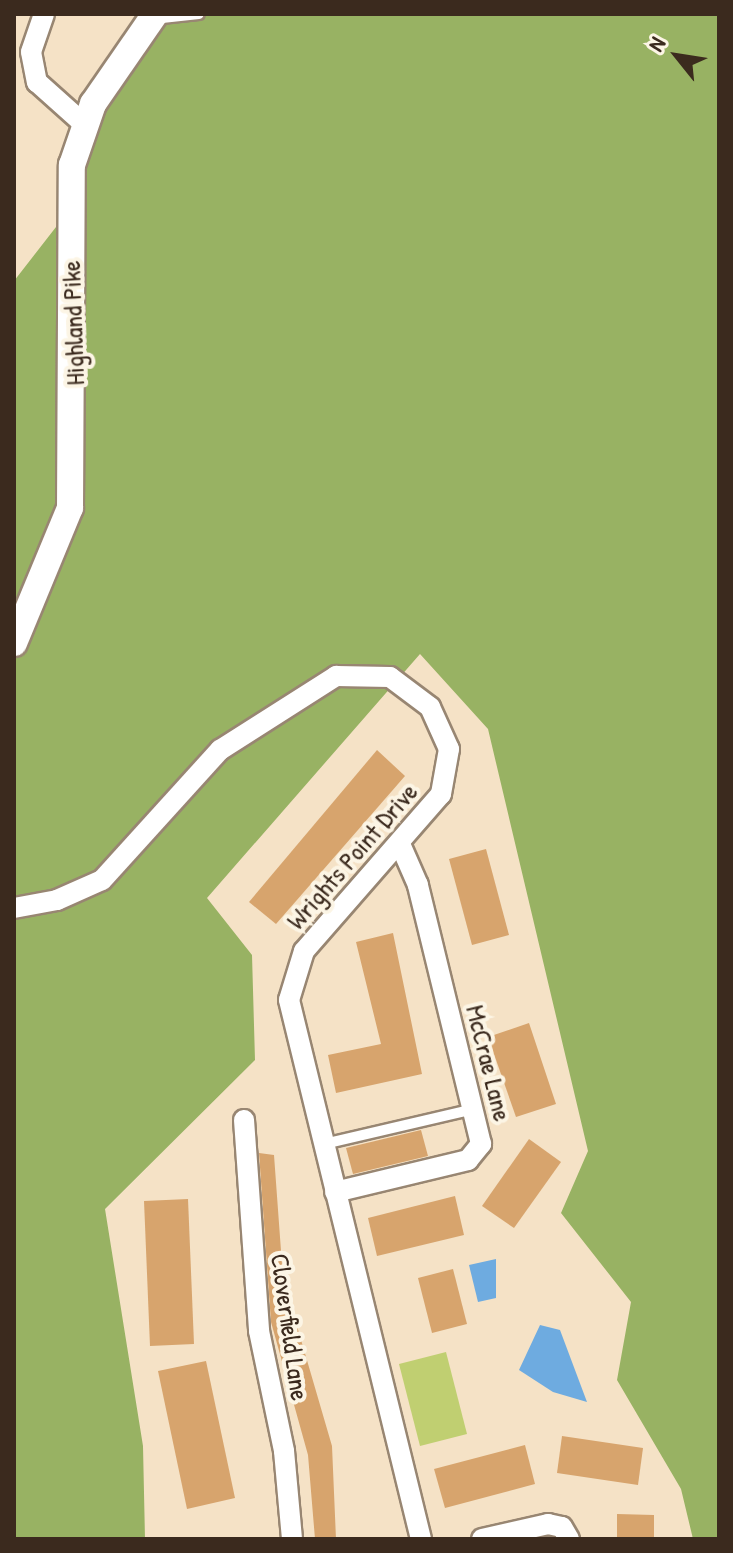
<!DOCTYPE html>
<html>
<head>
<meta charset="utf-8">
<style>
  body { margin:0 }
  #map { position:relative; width:733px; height:1553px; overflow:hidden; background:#f5e2c6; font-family:"Patrick Hand",sans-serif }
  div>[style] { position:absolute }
  .green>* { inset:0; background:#c0cf71 }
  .forest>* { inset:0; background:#98b263 }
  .water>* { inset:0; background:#6eabe0 }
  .building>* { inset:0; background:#d7a46d }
  .roads { filter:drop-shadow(2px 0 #988672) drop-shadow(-2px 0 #988672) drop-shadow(0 2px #988672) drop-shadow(0 -2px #988672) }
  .service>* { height:10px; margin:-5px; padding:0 5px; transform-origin:5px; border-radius:5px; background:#fff }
  .minor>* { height:20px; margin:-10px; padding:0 10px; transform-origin:10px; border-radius:10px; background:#fff }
  .tertiary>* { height:26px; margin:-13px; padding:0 13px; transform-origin:13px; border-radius:13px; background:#fff }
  span { translate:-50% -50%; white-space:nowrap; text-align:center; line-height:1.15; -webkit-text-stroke:8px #fcf5e5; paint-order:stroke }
  .street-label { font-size:26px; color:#3b2a1e }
  .frame { position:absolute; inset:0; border:16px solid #3b2a1e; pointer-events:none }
  .north { position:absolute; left:637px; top:16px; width:80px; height:80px; -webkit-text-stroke:6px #fcf5e5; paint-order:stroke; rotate:300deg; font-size:22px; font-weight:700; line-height:32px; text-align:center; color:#3b2a1e }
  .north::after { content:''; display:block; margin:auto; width:28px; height:36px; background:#3b2a1e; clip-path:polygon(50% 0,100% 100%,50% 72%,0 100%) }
</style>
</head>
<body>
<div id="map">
  <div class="green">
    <div style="clip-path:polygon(446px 1352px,467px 1434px,420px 1446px,399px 1364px)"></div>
  </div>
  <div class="forest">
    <div style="clip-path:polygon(155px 14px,719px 14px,719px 1539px,693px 1539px,681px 1489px,617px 1380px,631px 1302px,561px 1213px,588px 1151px,488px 729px,420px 654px,207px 898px,252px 955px,255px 1060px,105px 1209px,143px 1446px,145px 1539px,14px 1539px,14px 281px,70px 209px,72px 165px)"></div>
  </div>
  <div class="water">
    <div style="clip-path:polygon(496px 1259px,496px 1298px,478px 1302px,469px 1265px)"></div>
    <div style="clip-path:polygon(540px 1325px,560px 1330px,587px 1402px,553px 1392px,519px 1370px)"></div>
  </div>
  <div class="building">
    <div style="clip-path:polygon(377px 750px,405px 776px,276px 924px,249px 902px)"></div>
    <div style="clip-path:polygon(486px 849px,509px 935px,472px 945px,449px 859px)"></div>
    <div style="clip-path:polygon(393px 933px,422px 1074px,336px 1093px,328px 1055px,381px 1044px,356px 942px)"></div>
    <div style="clip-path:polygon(529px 1023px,556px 1104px,516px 1117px,488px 1037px)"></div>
    <div style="clip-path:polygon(421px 1130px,428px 1156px,353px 1174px,346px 1148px)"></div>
    <div style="clip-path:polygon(529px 1139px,561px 1162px,514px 1228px,482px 1206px)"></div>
    <div style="clip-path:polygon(259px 1153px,274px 1155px,283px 1278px,332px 1446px,336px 1539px,315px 1539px,308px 1455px,271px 1322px)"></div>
    <div style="clip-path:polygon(455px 1196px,464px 1235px,377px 1256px,368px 1218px)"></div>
    <div style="clip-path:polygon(188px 1199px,194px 1344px,150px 1346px,144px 1201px)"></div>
    <div style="clip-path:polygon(453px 1269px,467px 1324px,432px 1333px,418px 1278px)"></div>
    <div style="clip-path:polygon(206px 1361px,235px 1498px,187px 1509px,158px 1371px)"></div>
    <div style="clip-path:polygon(562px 1436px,643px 1448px,638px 1485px,557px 1473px)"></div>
    <div style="clip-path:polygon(525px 1445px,535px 1484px,445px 1508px,434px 1469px)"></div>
    <div style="clip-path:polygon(617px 1514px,654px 1515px,654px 1539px,617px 1539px)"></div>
  </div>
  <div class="roads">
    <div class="service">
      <div style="left:153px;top:19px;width:46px;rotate:-6.2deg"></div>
      <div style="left:324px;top:1144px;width:154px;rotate:-13.1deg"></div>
    </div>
    <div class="minor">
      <div style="left:44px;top:14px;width:40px;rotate:108.9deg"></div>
      <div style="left:31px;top:52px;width:31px;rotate:79deg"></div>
      <div style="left:37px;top:82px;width:63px;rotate:41.8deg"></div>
      <div style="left:14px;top:908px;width:44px;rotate:-10.5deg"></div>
      <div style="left:57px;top:900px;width:49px;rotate:-24deg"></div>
      <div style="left:102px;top:880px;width:176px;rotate:-47.8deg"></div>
      <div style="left:220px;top:750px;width:138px;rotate:-32.5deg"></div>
      <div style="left:336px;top:676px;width:54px;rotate:1.1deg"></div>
      <div style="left:390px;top:677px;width:50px;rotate:36.9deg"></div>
      <div style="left:430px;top:707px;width:46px;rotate:65.7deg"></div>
      <div style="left:449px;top:749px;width:46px;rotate:100.1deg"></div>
      <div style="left:441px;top:794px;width:208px;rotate:131.1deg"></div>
      <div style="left:304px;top:951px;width:51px;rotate:107deg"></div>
      <div style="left:289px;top:1000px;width:555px;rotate:76.24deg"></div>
      <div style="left:244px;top:1120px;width:212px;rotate:85.9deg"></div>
      <div style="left:259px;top:1331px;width:123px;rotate:78.2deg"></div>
      <div style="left:284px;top:1451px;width:88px;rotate:84.8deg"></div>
      <div style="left:335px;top:1192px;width:137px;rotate:-13.5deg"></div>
      <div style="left:468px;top:1160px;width:21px;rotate:-51deg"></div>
      <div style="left:481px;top:1144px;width:267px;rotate:-103.7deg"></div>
      <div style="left:418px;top:885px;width:45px;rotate:-113.7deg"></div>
      <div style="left:482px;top:1539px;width:68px;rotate:-12.8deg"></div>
      <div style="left:548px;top:1524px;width:14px;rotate:12deg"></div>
      <div style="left:562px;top:1527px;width:14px;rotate:60deg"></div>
    </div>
    <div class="tertiary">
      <div style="left:14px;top:643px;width:146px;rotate:-67.5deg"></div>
      <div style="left:70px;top:508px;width:343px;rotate:-89.7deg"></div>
      <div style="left:72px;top:165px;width:65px;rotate:-71deg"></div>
      <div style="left:93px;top:104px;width:109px;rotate:-55.4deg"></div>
    </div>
  </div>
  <div class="street-label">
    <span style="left:73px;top:323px;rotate:-92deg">Highland Pike</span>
    <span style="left:352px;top:856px;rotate:-49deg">Wrights Point Drive</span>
    <span style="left:489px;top:1063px;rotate:76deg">McCrae Lane</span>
    <span style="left:290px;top:1327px;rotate:82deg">Cloverfield Lane</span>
  </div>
  <div class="frame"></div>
  <div class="north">N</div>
</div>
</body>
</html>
